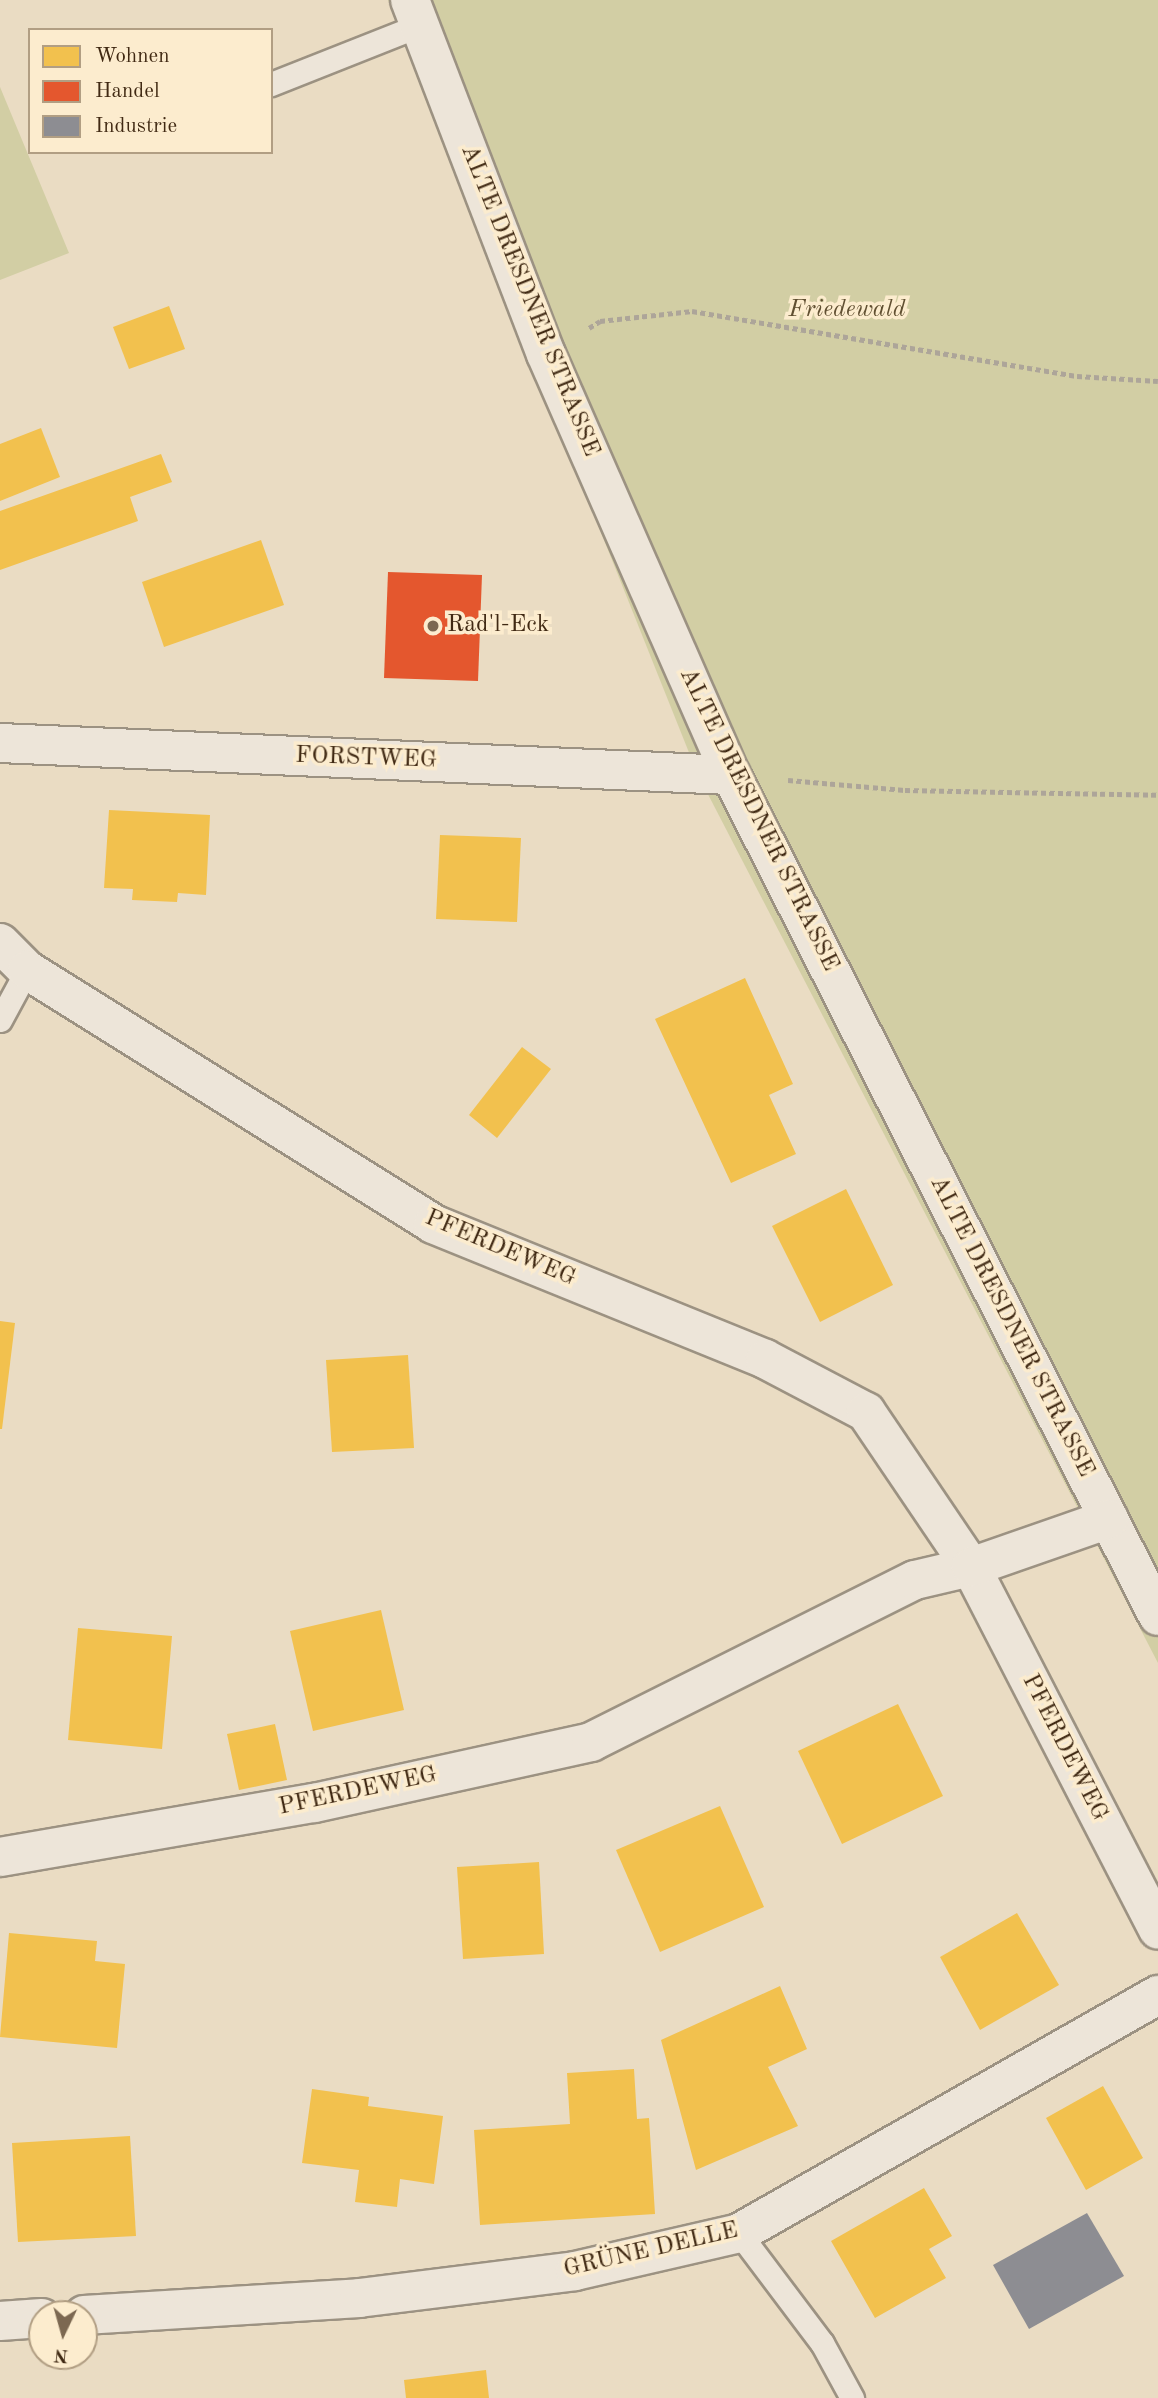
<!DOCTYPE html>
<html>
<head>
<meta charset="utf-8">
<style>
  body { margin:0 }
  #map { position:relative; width:1158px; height:2398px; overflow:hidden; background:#eadcc3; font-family:"Old Standard TT",serif }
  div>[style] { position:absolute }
  .green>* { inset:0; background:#d2cea4 }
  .homes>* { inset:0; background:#f2c14e }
  .shops>* { inset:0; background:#e4572e }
  .industry>* { inset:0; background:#8d8d92 }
  .path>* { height:4.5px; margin-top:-2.25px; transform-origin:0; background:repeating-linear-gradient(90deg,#ada599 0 5px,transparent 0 8.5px) }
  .roads { filter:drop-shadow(2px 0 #9c9282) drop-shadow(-2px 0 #9c9282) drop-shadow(0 2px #9c9282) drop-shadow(0 -2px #9c9282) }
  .service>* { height:23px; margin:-11.5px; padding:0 11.5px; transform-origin:11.5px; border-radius:11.5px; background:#ede5d9 }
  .minor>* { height:38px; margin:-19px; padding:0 19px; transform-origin:19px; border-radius:19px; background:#ede5d9 }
  .dots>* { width:19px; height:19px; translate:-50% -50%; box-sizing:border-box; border:4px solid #fcecce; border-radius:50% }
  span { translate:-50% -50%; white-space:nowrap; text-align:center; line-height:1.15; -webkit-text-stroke:7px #fcecce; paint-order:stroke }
  .street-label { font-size:24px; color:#402913 }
  .park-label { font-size:24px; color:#604f31; font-style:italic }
  .poi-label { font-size:24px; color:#402913 }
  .left { translate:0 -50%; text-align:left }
  .legend { position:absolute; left:28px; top:28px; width:245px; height:126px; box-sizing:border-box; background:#fcecce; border:2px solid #b19e83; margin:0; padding:9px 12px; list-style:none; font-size:21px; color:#402913 }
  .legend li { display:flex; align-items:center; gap:14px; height:35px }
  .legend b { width:35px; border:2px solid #b19e83 }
  .north { position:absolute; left:28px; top:2300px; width:70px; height:70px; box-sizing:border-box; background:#fcecce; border:2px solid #b19e83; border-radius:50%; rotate:185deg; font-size:19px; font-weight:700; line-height:28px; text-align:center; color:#402913 }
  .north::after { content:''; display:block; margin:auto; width:24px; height:32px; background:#7c6851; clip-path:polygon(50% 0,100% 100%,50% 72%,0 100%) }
</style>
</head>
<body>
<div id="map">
  <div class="green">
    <div style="clip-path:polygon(388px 0,1158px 0,1158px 1663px,698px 775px)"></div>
    <div style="clip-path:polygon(0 87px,69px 253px,0 280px)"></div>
  </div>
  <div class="homes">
    <div style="clip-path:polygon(169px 306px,185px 349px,129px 369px,113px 327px)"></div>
    <div style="clip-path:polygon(41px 428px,60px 477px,0 501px,0 444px)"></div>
    <div style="clip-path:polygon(161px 454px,172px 482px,130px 497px,138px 521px,0 570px,0 511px)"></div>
    <div style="clip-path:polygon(261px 540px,284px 605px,164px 647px,142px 582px)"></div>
    <div style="clip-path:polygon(109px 810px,210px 815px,206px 895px,178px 893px,177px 902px,132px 900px,133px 889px,104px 888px)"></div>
    <div style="clip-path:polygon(440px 835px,521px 838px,517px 922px,436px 919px)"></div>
    <div style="clip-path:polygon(745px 978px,793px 1084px,769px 1095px,796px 1154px,731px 1183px,655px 1019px)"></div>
    <div style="clip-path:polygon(522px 1047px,551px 1069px,497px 1138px,469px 1115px)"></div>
    <div style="clip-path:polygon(846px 1189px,893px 1285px,820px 1322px,772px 1226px)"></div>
    <div style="clip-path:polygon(0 1321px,15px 1323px,2px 1429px,0 1429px)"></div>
    <div style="clip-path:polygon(408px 1355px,414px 1448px,332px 1452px,326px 1360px)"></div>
    <div style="clip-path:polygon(381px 1610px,404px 1710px,313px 1731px,290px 1631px)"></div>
    <div style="clip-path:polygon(78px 1628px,172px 1636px,162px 1749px,68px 1740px)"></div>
    <div style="clip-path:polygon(898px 1704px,943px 1796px,842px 1844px,798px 1751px)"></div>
    <div style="clip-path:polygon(275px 1724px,287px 1780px,239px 1790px,227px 1734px)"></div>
    <div style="clip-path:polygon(720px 1806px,764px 1907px,660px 1952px,616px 1850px)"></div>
    <div style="clip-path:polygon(539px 1862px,544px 1954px,463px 1959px,457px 1867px)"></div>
    <div style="clip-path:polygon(1017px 1913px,1059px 1985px,980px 2030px,940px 1957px)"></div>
    <div style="clip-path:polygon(9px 1933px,97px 1941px,95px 1961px,125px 1964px,117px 2048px,0 2037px)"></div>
    <div style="clip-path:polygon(780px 1986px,807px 2049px,768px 2067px,798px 2126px,696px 2170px,661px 2040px)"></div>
    <div style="clip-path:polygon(634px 2069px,637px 2119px,649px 2118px,655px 2214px,480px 2225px,474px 2130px,570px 2124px,567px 2073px)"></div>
    <div style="clip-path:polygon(1103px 2086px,1143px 2158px,1086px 2190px,1046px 2118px)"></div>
    <div style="clip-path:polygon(312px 2089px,369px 2097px,368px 2106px,443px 2116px,434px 2184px,400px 2179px,397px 2207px,355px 2202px,359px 2170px,302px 2163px)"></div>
    <div style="clip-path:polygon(130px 2136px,136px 2236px,18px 2242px,12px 2143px)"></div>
    <div style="clip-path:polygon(924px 2188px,952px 2236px,929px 2249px,946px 2278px,875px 2318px,831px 2241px)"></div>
    <div style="clip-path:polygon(486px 2370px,489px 2398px,406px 2398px,404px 2380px)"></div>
  </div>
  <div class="shops">
    <div style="clip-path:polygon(388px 572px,482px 575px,478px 681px,384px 678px)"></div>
  </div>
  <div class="industry">
    <div style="clip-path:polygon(1087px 2213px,1124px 2276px,1029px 2329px,993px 2265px)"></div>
  </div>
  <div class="path">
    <div style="left:589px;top:328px;width:13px;rotate:-32deg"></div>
    <div style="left:600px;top:321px;width:93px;rotate:-6.2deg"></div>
    <div style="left:692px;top:311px;width:390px;rotate:9.6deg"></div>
    <div style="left:1077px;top:376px;width:81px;rotate:3.5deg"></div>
    <div style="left:788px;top:780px;width:117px;rotate:4.9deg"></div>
    <div style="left:905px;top:790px;width:253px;rotate:1.1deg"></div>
  </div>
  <div class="roads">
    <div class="service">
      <div style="left:271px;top:84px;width:160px;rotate:-21.6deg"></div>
      <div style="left:0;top:1020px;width:57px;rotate:-61.6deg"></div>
      <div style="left:739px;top:2233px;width:138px;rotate:53deg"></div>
      <div style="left:822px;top:2343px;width:63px;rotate:61.4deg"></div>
    </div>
    <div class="minor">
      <div style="left:410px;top:0;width:379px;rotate:69deg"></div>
      <div style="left:546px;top:354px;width:460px;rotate:66.3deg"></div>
      <div style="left:731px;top:775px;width:943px;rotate:63.08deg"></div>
      <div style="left:0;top:743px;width:732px;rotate:2.51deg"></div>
      <div style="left:0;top:943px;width:38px;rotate:45deg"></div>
      <div style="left:27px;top:970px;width:479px;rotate:32deg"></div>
      <div style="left:433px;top:1224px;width:358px;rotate:22.1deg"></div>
      <div style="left:765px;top:1359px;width:114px;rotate:27.7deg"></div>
      <div style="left:866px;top:1412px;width:187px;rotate:55.9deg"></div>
      <div style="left:971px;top:1567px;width:408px;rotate:62.7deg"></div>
      <div style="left:0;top:1857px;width:319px;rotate:-9.8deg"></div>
      <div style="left:314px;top:1803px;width:284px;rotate:-12.4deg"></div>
      <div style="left:591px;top:1742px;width:362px;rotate:-26.6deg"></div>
      <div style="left:915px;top:1580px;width:57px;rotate:-13.1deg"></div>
      <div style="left:971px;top:1567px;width:146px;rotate:-19.2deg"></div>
      <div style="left:84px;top:2315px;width:276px;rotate:-3.5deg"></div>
      <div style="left:359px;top:2298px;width:218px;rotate:-7.1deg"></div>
      <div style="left:575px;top:2271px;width:168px;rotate:-13deg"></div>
      <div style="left:739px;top:2233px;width:482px;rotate:-29.6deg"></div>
      <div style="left:0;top:2321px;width:42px;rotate:-4.1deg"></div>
    </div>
  </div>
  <div class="dots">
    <div style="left:433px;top:626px;background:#7c6851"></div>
  </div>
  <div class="street-label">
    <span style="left:529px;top:301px;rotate:68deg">ALTE DRESDNER STRASSE</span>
    <span style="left:366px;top:759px;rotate:2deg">FORSTWEG</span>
    <span style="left:758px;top:820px;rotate:64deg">ALTE DRESDNER STRASSE</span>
    <span style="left:500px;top:1249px;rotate:23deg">PFERDEWEG</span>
    <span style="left:1011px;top:1327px;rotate:63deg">ALTE DRESDNER STRASSE</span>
    <span style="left:1064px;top:1748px;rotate:63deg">PFERDEWEG</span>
    <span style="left:358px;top:1792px;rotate:-12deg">PFERDEWEG</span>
    <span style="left:651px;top:2251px;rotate:-13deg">GRÜNE DELLE</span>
  </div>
  <div class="park-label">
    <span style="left:847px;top:311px">Friedewald</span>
  </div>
  <div class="poi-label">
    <span class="left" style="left:447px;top:626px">Rad'l-Eck</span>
  </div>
  <ul class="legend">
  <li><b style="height:19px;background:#f2c14e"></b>Wohnen</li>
  <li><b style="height:19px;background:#e4572e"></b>Handel</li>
  <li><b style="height:19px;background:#8d8d92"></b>Industrie</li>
  </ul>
  <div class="north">N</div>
</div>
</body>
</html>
